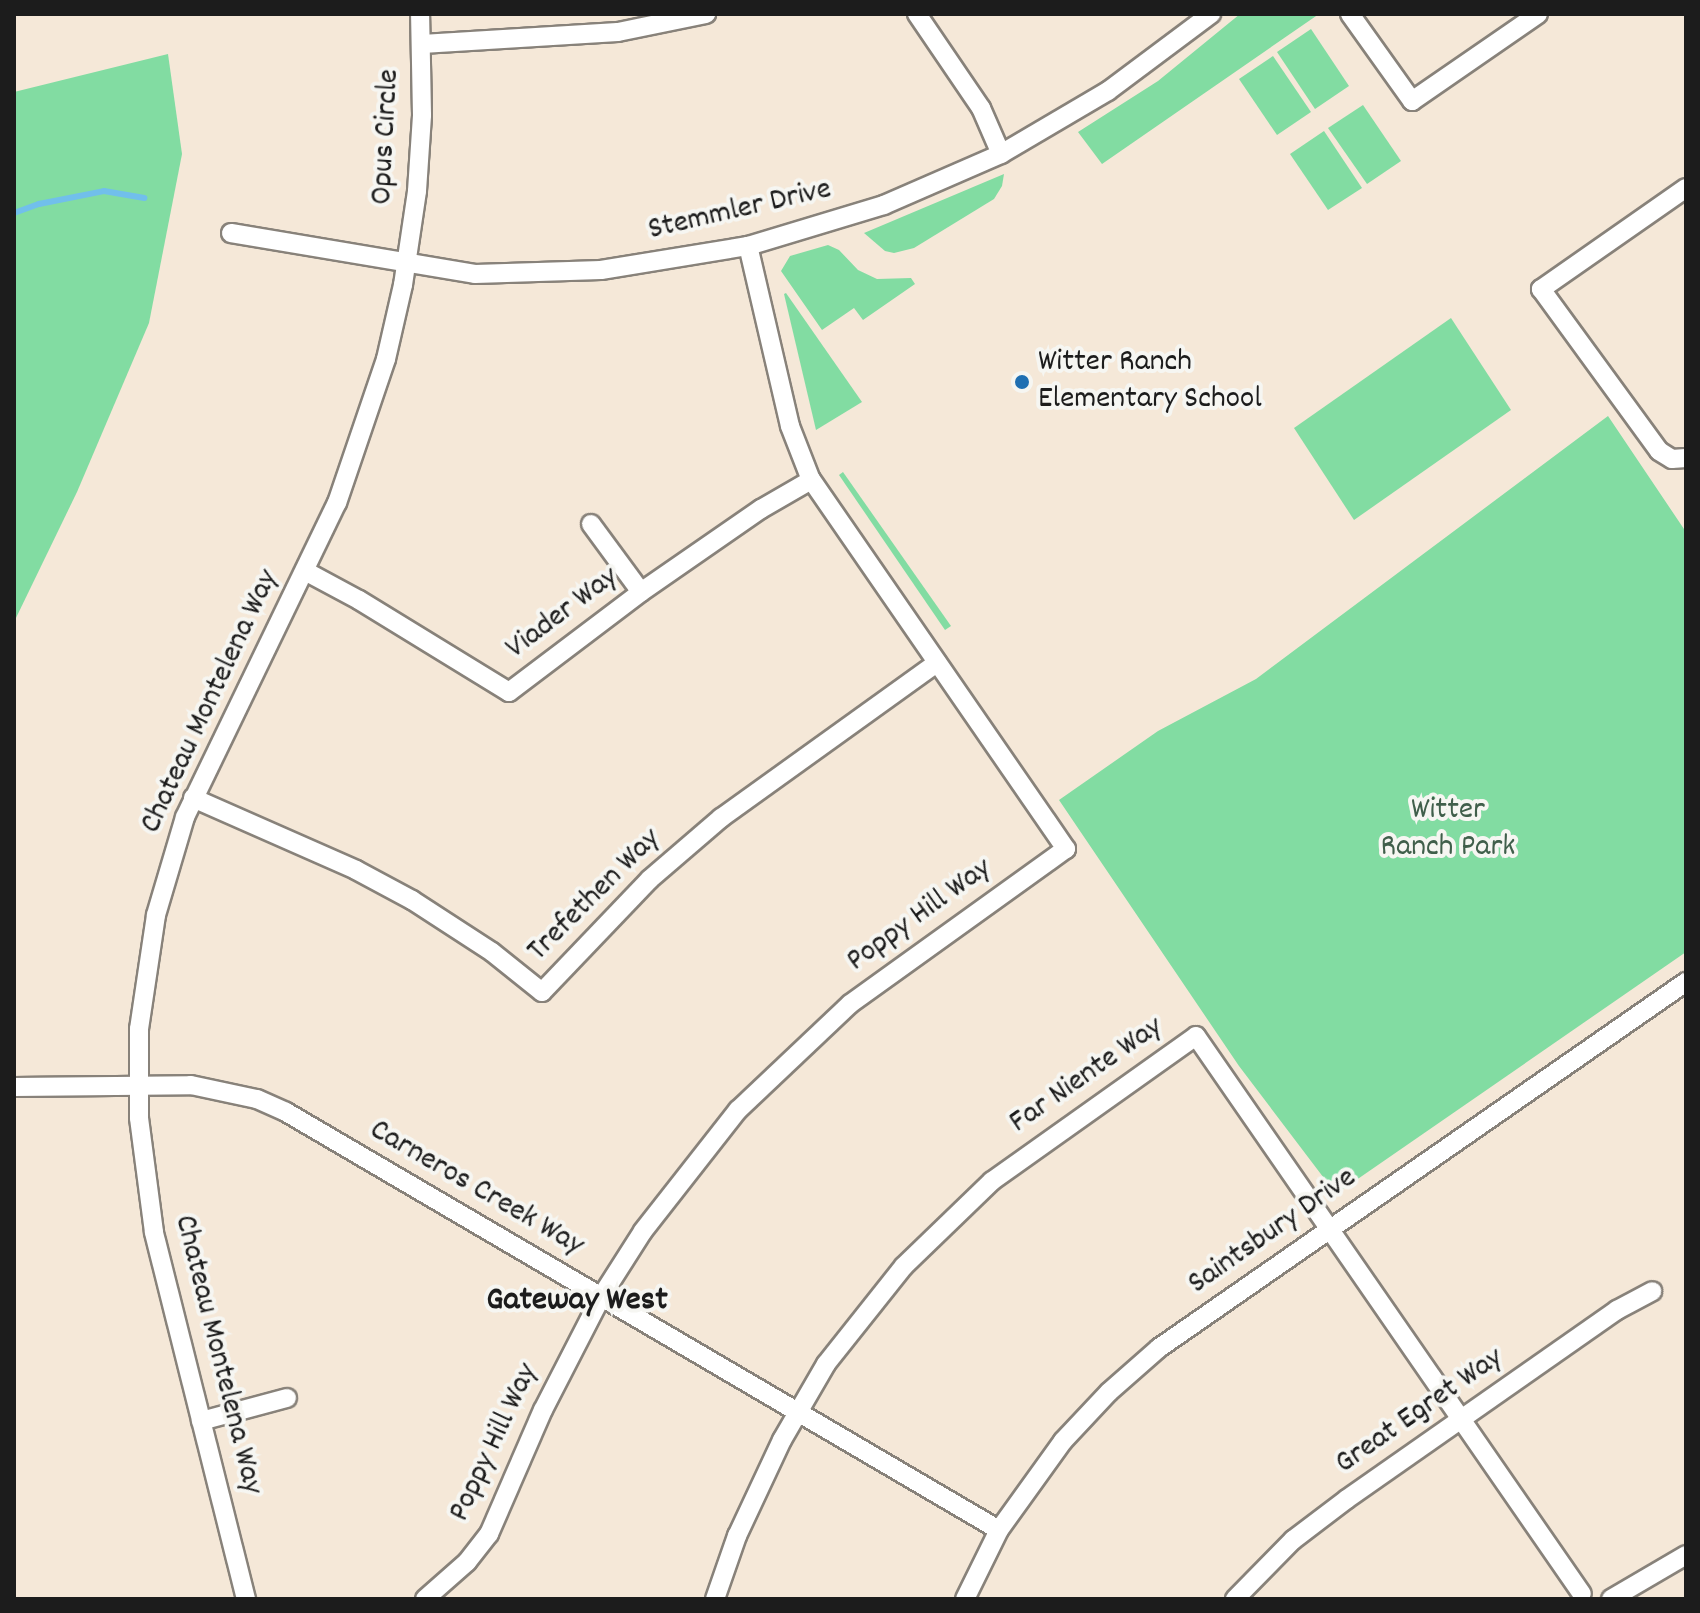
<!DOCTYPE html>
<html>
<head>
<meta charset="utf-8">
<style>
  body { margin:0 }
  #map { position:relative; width:1700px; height:1613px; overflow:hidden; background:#f5e8d8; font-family:Dekko,sans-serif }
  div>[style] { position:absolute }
  .green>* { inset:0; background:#82dca2 }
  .stream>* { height:6px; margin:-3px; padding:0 3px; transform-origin:3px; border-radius:3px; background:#71bfeb }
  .roads { filter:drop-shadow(2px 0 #88827a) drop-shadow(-2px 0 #88827a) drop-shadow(0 2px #88827a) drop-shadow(0 -2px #88827a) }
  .minor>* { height:18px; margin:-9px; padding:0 9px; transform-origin:9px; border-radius:9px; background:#fff }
  .dots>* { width:22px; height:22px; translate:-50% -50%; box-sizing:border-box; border:4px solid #f6f6f2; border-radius:50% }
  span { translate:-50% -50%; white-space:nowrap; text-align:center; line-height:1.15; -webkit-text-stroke:8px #f6f6f2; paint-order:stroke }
  .street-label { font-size:32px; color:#1c1c1c }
  .poi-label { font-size:32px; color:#1c1c1c }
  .left { translate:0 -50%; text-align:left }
  .park-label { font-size:32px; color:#405f4b }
  .neighbourhood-label { font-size:34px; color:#1c1c1c; font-weight:700 }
  .frame { position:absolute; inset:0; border:16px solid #1c1c1c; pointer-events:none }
</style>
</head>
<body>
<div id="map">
  <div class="green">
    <div style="clip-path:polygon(1240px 14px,1319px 14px,1102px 164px,1078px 132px,1158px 81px)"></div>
    <div style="clip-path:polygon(1311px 29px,1349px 86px,1315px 109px,1277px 52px)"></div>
    <div style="clip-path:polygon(168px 54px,182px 154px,149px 323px,77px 492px,14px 622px,14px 92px)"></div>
    <div style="clip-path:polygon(1273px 56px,1311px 112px,1277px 135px,1239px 79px)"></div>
    <div style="clip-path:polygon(1363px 105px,1401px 161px,1367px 184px,1328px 128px)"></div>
    <div style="clip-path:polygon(1324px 131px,1362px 188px,1328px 210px,1290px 154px)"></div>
    <div style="clip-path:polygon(1004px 174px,1002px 186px,994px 199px,914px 248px,894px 253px,885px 251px,864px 233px)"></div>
    <div style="clip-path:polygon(828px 245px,839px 250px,858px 270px,877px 279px,911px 278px,915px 284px,863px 320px,854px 308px,822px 330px,781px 271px,790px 256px)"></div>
    <div style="clip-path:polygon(786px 293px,862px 402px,816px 430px,784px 294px)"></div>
    <div style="clip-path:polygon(1451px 318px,1511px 410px,1354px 520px,1294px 428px)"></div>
    <div style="clip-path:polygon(1608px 416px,1686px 532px,1686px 952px,1336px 1194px,1239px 1066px,1059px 800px,1158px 731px,1256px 679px)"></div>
    <div style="clip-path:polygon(843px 472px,951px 626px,945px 630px,839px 475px)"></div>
  </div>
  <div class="stream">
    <div style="left:14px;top:213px;width:27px;rotate:-20deg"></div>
    <div style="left:39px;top:204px;width:66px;rotate:-11.3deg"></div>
    <div style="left:104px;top:191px;width:41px;rotate:9.9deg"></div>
  </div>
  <div class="roads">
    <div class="minor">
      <div style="left:917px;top:14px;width:114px;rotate:55.8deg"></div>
      <div style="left:981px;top:108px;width:50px;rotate:66.5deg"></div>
      <div style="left:1350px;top:14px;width:107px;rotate:54.5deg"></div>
      <div style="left:1412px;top:101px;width:153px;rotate:-34.6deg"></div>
      <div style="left:422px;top:44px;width:196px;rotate:-3.5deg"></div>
      <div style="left:618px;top:32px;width:90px;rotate:-11.6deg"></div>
      <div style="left:1686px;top:188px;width:177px;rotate:145.1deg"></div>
      <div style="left:1541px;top:289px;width:200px;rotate:53.9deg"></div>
      <div style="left:1659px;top:451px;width:15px;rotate:32deg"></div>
      <div style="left:1672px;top:459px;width:14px;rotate:-4deg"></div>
      <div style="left:231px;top:233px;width:247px;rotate:9.5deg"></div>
      <div style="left:475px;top:274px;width:126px;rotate:-1.8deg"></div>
      <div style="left:601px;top:270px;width:149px;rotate:-9.3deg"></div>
      <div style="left:748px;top:246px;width:142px;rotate:-16.8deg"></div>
      <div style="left:884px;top:205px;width:128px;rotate:-23.6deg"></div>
      <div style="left:1001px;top:154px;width:124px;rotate:-30.5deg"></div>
      <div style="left:1108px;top:91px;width:129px;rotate:-36.8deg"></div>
      <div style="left:591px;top:524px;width:84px;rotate:53.7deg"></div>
      <div style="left:305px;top:571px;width:61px;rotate:28.2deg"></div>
      <div style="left:359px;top:600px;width:176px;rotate:31.5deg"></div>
      <div style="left:509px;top:692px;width:166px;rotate:-37.1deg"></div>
      <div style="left:641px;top:592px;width:146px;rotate:-34.7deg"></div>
      <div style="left:761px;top:509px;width:58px;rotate:-30.1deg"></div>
      <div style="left:193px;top:798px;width:178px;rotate:23.8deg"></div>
      <div style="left:356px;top:870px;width:64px;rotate:28.2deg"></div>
      <div style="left:412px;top:900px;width:95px;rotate:33deg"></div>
      <div style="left:492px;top:952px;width:64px;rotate:38.7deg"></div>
      <div style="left:542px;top:992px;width:156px;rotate:-46.3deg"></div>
      <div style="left:650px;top:879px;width:94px;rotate:-40.7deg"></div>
      <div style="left:721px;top:818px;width:266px;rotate:-35.7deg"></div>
      <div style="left:14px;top:1087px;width:177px;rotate:-0.6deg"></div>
      <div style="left:191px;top:1085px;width:67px;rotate:12deg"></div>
      <div style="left:257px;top:1099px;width:32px;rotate:24deg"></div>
      <div style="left:286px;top:1112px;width:826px;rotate:30.38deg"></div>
      <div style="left:201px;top:1421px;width:89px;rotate:-15deg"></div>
      <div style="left:246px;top:1599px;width:378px;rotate:-104.1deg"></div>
      <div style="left:154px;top:1232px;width:115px;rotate:-97.5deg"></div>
      <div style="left:139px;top:1118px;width:89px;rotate:-90deg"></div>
      <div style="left:139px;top:1029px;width:115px;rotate:-81.5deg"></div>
      <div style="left:156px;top:915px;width:102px;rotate:-73.5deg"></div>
      <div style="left:185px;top:817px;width:349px;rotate:-64.2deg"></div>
      <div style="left:337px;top:503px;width:152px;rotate:-71.2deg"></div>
      <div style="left:386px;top:359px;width:76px;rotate:-77.1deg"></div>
      <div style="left:403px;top:285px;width:95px;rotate:-81.5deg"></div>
      <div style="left:417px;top:191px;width:76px;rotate:-86.2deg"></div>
      <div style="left:422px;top:115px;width:101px;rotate:-91.1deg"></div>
      <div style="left:425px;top:1599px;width:56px;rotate:-41.4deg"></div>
      <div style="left:467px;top:1562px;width:36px;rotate:-52deg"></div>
      <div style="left:489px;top:1534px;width:135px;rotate:-66.5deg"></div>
      <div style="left:543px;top:1410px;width:127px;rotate:-62.8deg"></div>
      <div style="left:601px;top:1297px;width:78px;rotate:-57.5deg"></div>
      <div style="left:643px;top:1231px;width:154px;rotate:-51.9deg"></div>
      <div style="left:738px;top:1110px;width:154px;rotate:-43.4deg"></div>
      <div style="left:850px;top:1004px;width:266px;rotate:-35.7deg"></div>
      <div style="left:1066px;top:849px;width:449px;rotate:-124.6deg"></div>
      <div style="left:811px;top:480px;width:58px;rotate:-111.3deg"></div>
      <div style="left:790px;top:426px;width:185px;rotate:-103.1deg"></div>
      <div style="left:715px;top:1599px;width:67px;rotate:-70.8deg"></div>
      <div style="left:737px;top:1536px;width:106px;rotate:-64.9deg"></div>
      <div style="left:782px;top:1440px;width:88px;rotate:-59.9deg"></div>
      <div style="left:826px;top:1364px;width:125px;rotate:-51.5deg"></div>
      <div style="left:904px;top:1266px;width:122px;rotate:-44deg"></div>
      <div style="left:992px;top:1181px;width:250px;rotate:-35.4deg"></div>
      <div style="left:1196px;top:1036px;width:678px;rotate:55.33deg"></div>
      <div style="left:965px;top:1599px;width:77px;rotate:-63.8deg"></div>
      <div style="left:999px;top:1530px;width:110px;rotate:-54.3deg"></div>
      <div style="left:1063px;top:1441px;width:67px;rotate:-46.8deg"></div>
      <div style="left:1109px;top:1392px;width:67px;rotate:-41.3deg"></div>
      <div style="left:1159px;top:1348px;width:642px;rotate:-34.78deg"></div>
      <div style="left:1235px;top:1599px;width:83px;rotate:-45.5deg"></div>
      <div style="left:1293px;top:1540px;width:68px;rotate:-37.2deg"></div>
      <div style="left:1347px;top:1499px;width:330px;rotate:-35deg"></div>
      <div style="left:1617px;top:1310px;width:40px;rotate:-28deg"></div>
      <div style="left:1611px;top:1599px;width:87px;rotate:-30.4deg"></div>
    </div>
  </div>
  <div class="dots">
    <div style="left:1022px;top:382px;background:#1f6fb2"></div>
  </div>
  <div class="street-label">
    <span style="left:387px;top:137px;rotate:-87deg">Opus Circle</span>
    <span style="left:740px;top:211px;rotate:-13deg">Stemmler Drive</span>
    <span style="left:563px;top:614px;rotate:-37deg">Viader Way</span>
    <span style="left:211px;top:702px;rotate:-65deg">Chateau Montelena Way</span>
    <span style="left:595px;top:896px;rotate:-45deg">Trefethen Way</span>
    <span style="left:920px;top:916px;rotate:-36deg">Poppy Hill Way</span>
    <span style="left:1087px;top:1076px;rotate:-35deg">Far Niente Way</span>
    <span style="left:476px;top:1189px;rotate:30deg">Carneros Creek Way</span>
    <span style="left:1273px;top:1232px;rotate:-35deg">Saintsbury Drive</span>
    <span style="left:217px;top:1355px;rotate:76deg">Chateau Montelena Way</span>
    <span style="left:1420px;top:1412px;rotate:-35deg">Great Egret Way</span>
    <span style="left:495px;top:1443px;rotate:-65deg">Poppy Hill Way</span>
  </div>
  <div class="poi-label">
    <span class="left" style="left:1038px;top:382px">Witter Ranch<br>Elementary School</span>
  </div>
  <div class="park-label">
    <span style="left:1448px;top:830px">Witter<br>Ranch Park</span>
  </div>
  <div class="neighbourhood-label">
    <span style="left:577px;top:1302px">Gateway West</span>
  </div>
  <div class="frame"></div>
</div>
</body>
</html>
